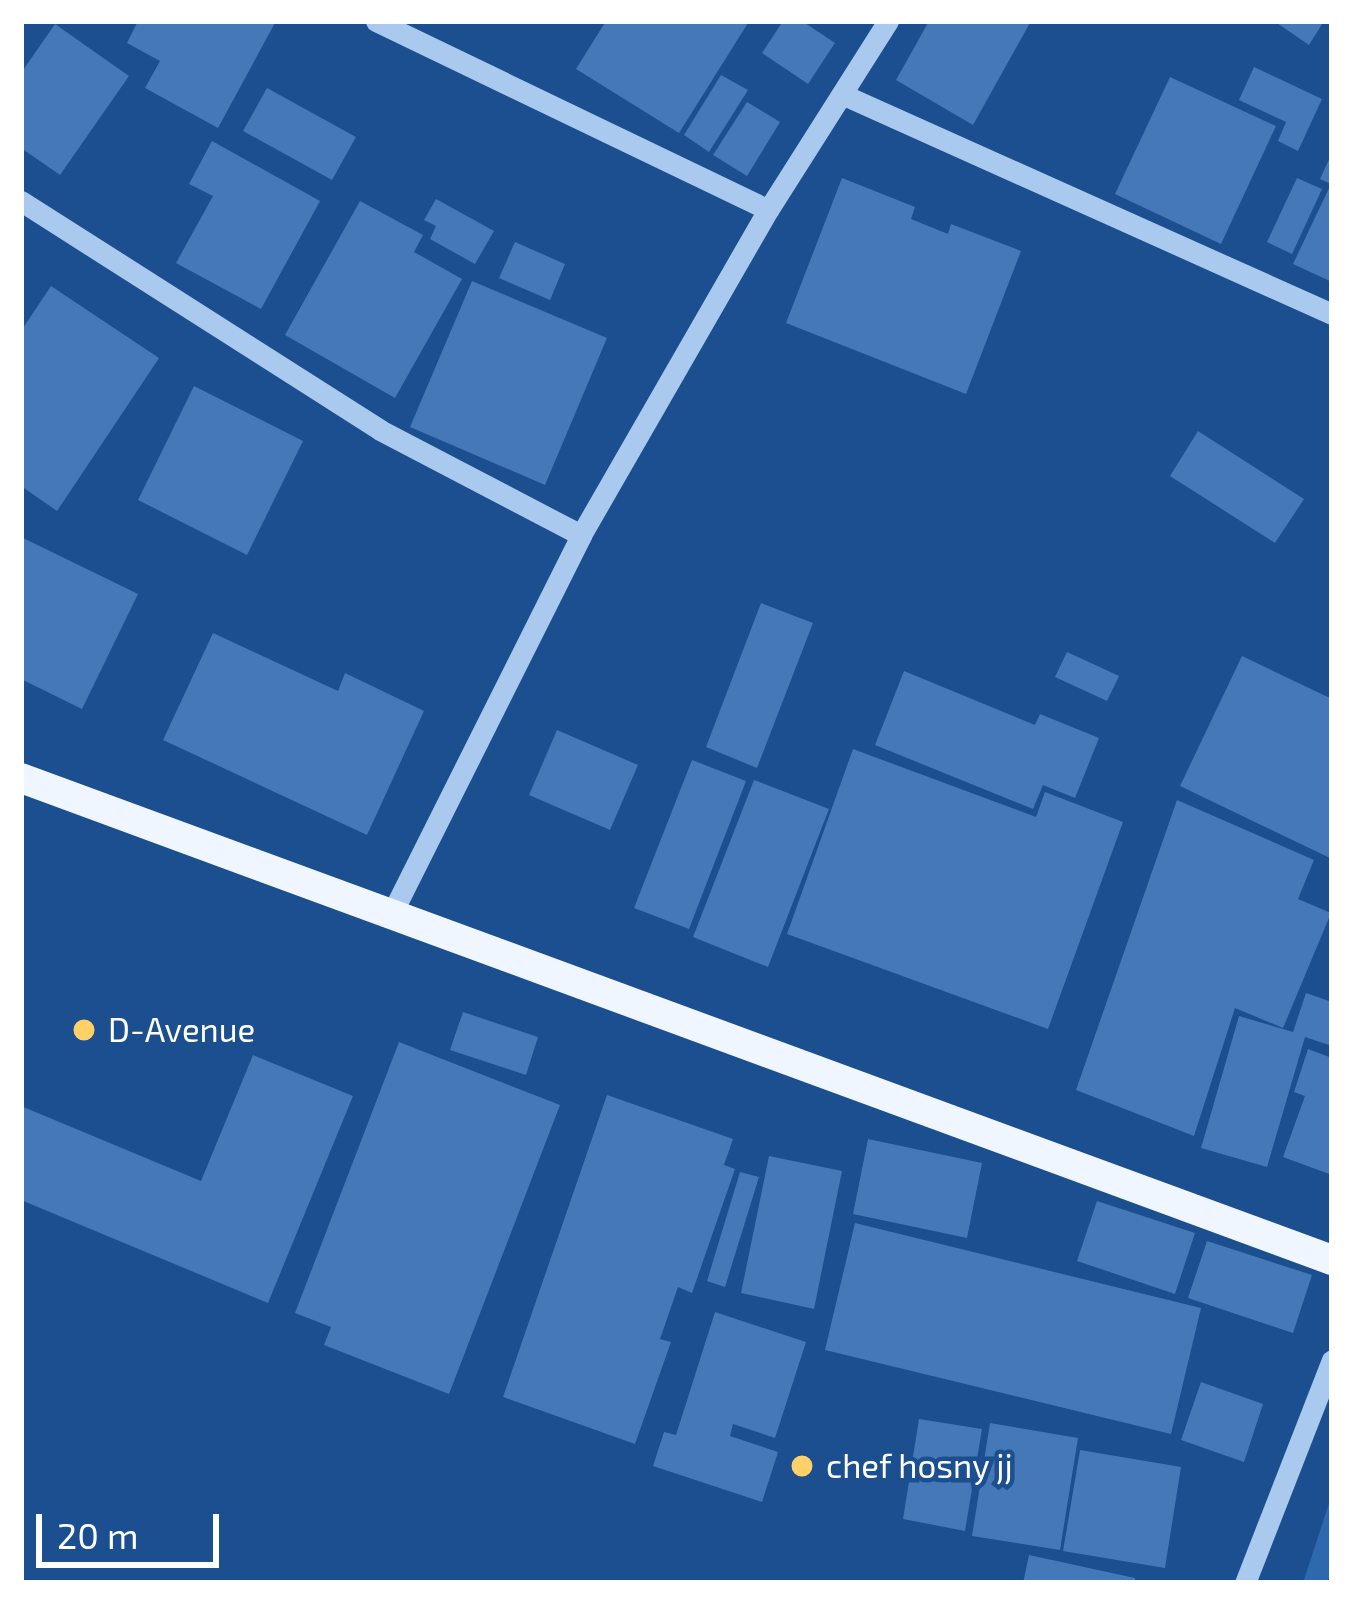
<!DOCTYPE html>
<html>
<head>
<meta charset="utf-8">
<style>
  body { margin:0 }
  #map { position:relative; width:1353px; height:1604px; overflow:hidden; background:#1b4f8f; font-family:"Exo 2",sans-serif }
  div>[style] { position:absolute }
  .green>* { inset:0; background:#2e69ad }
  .building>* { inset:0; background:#4478b7 }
  .minor>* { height:21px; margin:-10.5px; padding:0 10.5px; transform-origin:10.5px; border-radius:10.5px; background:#a9c9ee }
  .major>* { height:30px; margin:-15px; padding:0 15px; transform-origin:15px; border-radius:15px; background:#f0f6ff }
  .dots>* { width:33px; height:33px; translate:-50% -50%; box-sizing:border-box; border:6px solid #1b4f8f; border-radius:50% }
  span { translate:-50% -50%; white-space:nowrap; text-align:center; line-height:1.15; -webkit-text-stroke:9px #1b4f8f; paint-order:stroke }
  .poi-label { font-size:33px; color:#fff }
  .left { translate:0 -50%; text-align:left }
  .frame { position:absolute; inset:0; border:24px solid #fff; pointer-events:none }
  .scale { position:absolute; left:36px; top:1514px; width:183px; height:54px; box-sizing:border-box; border:6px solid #fff; border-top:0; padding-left:15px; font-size:36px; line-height:42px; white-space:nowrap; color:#fff; -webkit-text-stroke:9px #1b4f8f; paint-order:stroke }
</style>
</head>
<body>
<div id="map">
  <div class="green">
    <div style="clip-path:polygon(1332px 1494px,1332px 1583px,1303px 1583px)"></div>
  </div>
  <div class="building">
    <div style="clip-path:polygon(138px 21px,276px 21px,218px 128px,145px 88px,160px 61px,127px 43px)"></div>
    <div style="clip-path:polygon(606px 21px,745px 21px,748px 23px,679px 133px,576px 69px)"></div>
    <div style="clip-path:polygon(783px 21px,802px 21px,835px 43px,808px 84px,762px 53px)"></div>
    <div style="clip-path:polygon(929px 21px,1031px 21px,973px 125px,896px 80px)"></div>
    <div style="clip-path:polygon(1274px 21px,1324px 21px,1309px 45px)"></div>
    <div style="clip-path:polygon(55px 24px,129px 76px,60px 175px,21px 148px,21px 73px)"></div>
    <div style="clip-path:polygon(1254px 67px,1322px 99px,1298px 151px,1278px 141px,1286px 122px,1239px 100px)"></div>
    <div style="clip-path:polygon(721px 75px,748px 90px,709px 152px,684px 135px)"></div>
    <div style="clip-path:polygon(1170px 77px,1276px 126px,1221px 244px,1115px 194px)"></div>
    <div style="clip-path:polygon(267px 88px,356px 137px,332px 180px,243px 131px)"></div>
    <div style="clip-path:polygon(747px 102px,780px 122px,747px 176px,713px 155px)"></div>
    <div style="clip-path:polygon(212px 141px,320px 201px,261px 309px,176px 263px,213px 196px,189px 184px)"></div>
    <div style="clip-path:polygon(1332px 153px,1332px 282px,1293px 264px,1331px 184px,1320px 179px)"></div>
    <div style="clip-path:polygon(842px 178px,915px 207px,911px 219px,948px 234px,951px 224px,1021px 251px,966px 394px,786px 323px)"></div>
    <div style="clip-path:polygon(1297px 178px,1322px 189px,1292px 254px,1267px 242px)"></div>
    <div style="clip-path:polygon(436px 199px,494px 231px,475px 264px,430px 239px,436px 226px,424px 220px)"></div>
    <div style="clip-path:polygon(360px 201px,423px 235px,414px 252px,462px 279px,395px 398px,285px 335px)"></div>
    <div style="clip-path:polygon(515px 242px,565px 264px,550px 300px,499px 278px)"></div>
    <div style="clip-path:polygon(472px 281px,607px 338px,545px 485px,410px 427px)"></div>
    <div style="clip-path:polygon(51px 286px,159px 358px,57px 511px,21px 486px,21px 331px)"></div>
    <div style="clip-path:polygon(194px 386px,303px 441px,247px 555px,138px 500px)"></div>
    <div style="clip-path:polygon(1198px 431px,1304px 499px,1275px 543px,1170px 476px)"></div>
    <div style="clip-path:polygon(21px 537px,138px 594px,82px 709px,21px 679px)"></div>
    <div style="clip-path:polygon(761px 603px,813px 623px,757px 768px,706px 747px)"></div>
    <div style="clip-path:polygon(213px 633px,338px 691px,345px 673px,424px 711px,367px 835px,163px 740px)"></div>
    <div style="clip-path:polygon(1067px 652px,1119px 676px,1107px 701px,1055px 677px)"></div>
    <div style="clip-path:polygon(1242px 656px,1332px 699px,1332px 859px,1180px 786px)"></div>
    <div style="clip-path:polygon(904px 671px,1035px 725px,1040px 714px,1099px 738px,1075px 798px,1043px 785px,1033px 809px,875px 745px)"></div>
    <div style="clip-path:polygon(557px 730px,638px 765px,610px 830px,529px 795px)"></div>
    <div style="clip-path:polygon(853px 749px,1036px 817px,1045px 792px,1123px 822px,1048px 1029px,787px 934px)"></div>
    <div style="clip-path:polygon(692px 760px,746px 781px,689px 929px,634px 908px)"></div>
    <div style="clip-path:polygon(754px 780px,829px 809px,768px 967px,693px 937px)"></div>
    <div style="clip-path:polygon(1177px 800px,1314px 860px,1298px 899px,1331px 913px,1283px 1028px,1235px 1008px,1194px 1136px,1076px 1090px)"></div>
    <div style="clip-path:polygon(1306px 993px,1332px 1002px,1332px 1046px,1305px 1037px,1267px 1167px,1201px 1148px,1239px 1016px,1293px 1032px)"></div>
    <div style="clip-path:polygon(463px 1012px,538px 1037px,526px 1075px,450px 1050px)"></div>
    <div style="clip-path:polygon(399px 1042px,560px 1105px,449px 1394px,324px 1345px,331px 1327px,295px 1313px)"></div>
    <div style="clip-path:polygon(1308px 1049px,1332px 1058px,1332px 1175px,1283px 1157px,1305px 1096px,1294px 1092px)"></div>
    <div style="clip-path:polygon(253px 1055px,353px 1096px,268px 1303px,21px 1200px,21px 1106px,201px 1181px)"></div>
    <div style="clip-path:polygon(607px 1095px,733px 1139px,724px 1165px,735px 1169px,692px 1293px,678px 1287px,660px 1339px,671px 1342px,635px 1444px,503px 1397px)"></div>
    <div style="clip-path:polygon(868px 1139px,982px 1163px,967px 1238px,853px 1214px)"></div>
    <div style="clip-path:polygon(769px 1156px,842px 1171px,814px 1309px,741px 1293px)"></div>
    <div style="clip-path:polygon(740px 1172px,759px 1177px,725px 1287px,707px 1281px)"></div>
    <div style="clip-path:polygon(1097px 1201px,1195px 1233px,1175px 1294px,1077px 1261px)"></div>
    <div style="clip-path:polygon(855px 1223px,1201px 1308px,1171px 1434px,825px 1350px)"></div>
    <div style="clip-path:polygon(1207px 1241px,1312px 1275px,1293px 1333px,1188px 1298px)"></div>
    <div style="clip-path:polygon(715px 1312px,806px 1342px,775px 1438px,733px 1424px,730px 1436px,778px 1452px,762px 1502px,653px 1466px,664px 1432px,676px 1435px)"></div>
    <div style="clip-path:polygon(1201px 1382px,1263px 1404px,1244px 1462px,1181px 1440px)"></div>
    <div style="clip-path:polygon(919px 1419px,982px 1429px,965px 1531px,903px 1519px)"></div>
    <div style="clip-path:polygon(990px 1423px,1078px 1438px,1060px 1550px,972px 1536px)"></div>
    <div style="clip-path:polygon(1080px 1450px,1181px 1467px,1165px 1568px,1063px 1551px)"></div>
    <div style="clip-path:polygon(1029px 1555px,1135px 1578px,1134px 1583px,1023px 1583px)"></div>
  </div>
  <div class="minor">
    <div style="left:376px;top:21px;width:435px;rotate:25.7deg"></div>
    <div style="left:846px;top:96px;width:533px;rotate:24.16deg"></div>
    <div style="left:21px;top:201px;width:426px;rotate:32.5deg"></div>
    <div style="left:380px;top:430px;width:227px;rotate:27.6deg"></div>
    <div style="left:390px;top:917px;width:427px;rotate:-63.4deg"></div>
    <div style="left:581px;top:535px;width:375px;rotate:-60.1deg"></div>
    <div style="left:768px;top:210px;width:224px;rotate:-57.6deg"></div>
    <div style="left:1245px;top:1583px;width:239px;rotate:-68.7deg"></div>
  </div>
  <div class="major">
    <div style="left:21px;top:778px;width:1397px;rotate:20.19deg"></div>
  </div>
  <div class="dots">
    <div style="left:84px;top:1030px;background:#ffd166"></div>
    <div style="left:802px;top:1466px;background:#ffd166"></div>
  </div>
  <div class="poi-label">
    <span class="left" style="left:108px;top:1030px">D-Avenue</span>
    <span class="left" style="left:826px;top:1466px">chef hosny jj</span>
  </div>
  <div class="frame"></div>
  <div class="scale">20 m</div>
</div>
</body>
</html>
